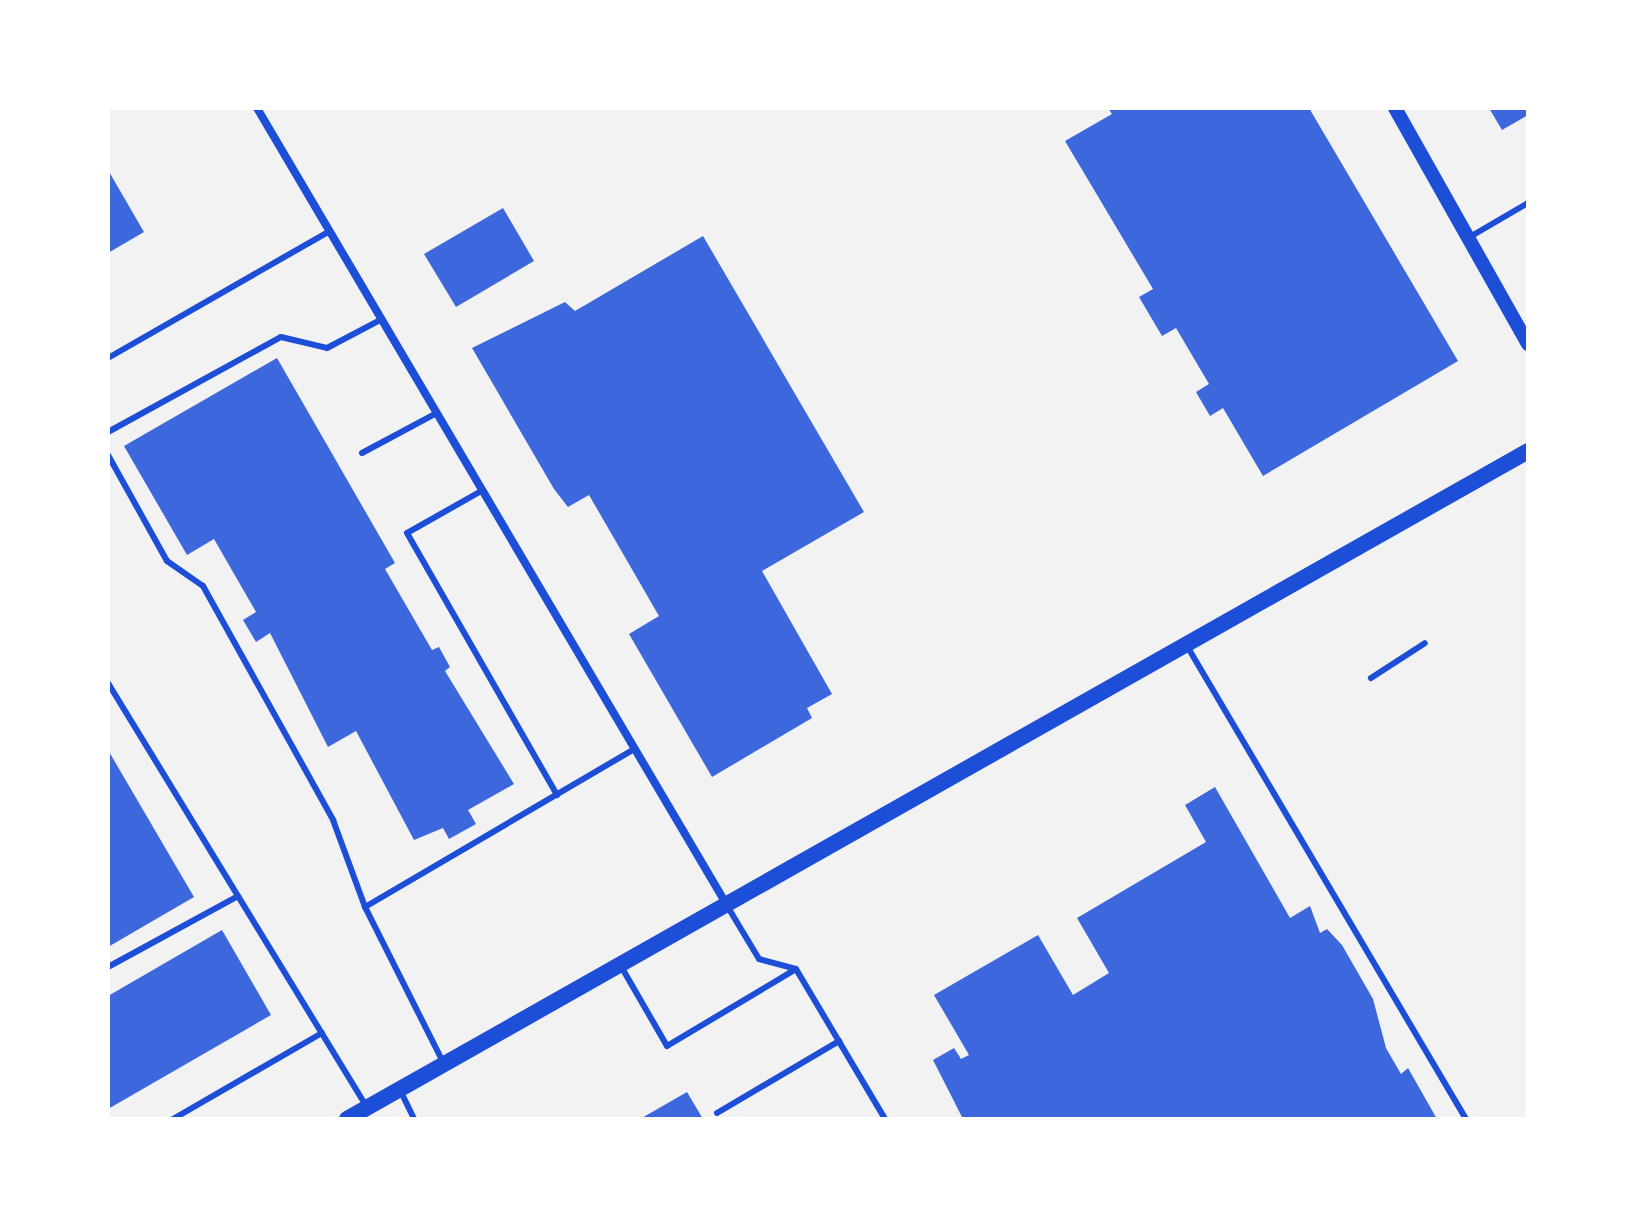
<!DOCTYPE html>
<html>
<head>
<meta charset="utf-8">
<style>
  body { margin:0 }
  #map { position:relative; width:1636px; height:1227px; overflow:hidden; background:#f2f2f2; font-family:Ubuntu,sans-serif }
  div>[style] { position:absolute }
  .building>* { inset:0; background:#3d67dc }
  .service>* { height:6px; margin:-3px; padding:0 3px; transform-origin:3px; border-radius:3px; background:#1d4ed8 }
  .minor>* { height:8px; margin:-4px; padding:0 4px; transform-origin:4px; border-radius:4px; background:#1d4ed8 }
  .tertiary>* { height:14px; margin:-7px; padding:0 7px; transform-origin:7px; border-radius:7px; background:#1d4ed8 }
  .secondary>* { height:16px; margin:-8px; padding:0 8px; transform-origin:8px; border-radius:8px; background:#1d4ed8 }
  span { translate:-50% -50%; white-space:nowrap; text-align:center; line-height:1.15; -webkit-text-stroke:8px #fff; paint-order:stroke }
  .frame { position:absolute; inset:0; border:110px solid #fff; pointer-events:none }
</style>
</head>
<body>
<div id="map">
  <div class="building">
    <div style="clip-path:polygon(1108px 108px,1309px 108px,1458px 361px,1263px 476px,1223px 408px,1210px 416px,1196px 392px,1209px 384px,1176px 328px,1162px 336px,1139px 297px,1153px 289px,1065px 141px,1112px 114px)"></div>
    <div style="clip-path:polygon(1489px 108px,1528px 108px,1528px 115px,1502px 130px)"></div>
    <div style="clip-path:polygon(108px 170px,144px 232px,108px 253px)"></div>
    <div style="clip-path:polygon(503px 208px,534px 261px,456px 307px,424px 254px)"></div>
    <div style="clip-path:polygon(703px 236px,864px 512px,762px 571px,832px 694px,807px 708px,812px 718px,712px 777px,629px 634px,659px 616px,589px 495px,568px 507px,554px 489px,472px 348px,565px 302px,575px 311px)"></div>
    <div style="clip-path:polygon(277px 358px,395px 563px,385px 569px,432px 650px,439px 647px,450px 667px,445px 671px,514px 784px,468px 810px,476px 824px,449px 839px,443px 828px,414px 840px,356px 731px,328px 747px,270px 633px,256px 642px,243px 620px,256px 612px,214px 539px,187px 555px,124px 446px)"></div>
    <div style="clip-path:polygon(108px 750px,194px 897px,108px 947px)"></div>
    <div style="clip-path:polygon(1215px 787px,1290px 918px,1310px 906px,1320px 933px,1327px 929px,1342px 945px,1373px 999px,1386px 1048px,1401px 1074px,1408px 1068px,1437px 1119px,963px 1119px,933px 1060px,954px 1048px,961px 1059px,969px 1055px,934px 995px,1038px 935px,1073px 995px,1109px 973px,1077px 918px,1206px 842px,1185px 805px)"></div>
    <div style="clip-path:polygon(222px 930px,271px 1015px,108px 1109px,108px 996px)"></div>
    <div style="clip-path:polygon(687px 1092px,703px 1119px,640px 1119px)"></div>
  </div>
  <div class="service">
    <div style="left:1468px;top:238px;width:69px;rotate:-30.3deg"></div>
    <div style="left:108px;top:358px;width:256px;rotate:-29.8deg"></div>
    <div style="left:108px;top:432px;width:197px;rotate:-28.8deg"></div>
    <div style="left:281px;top:337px;width:47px;rotate:13.4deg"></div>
    <div style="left:327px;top:348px;width:62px;rotate:-27.8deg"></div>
    <div style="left:362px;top:453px;width:85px;rotate:-28.1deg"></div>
    <div style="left:108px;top:455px;width:121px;rotate:60.9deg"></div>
    <div style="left:167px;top:561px;width:44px;rotate:34.8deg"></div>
    <div style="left:203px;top:586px;width:268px;rotate:60.9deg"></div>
    <div style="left:333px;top:820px;width:93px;rotate:69.8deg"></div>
    <div style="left:483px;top:490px;width:87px;rotate:150.5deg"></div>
    <div style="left:407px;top:533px;width:302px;rotate:60.2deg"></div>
    <div style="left:1187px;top:646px;width:549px;rotate:59.47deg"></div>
    <div style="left:1371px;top:678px;width:64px;rotate:-32.9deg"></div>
    <div style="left:108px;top:683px;width:497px;rotate:58.6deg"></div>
    <div style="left:729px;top:909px;width:58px;rotate:59deg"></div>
    <div style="left:759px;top:959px;width:38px;rotate:15deg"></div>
    <div style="left:796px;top:969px;width:174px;rotate:59.3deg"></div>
    <div style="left:108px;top:967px;width:148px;rotate:-28.6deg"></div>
    <div style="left:622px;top:968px;width:90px;rotate:60deg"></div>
    <div style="left:667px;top:1046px;width:150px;rotate:-30.8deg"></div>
    <div style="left:443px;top:1062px;width:174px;rotate:-116.7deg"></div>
    <div style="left:365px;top:907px;width:312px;rotate:-30.4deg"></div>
    <div style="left:400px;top:1090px;width:32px;rotate:64deg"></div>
    <div style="left:717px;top:1113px;width:142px;rotate:-30.5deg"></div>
    <div style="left:173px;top:1119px;width:172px;rotate:-30deg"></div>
  </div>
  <div class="minor">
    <div style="left:257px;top:108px;width:927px;rotate:59.48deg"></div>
  </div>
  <div class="tertiary">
    <div style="left:1395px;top:108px;width:271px;rotate:60.6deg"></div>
  </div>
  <div class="secondary">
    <div style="left:347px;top:1119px;width:1357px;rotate:-29.49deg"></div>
  </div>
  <div class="frame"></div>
</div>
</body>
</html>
